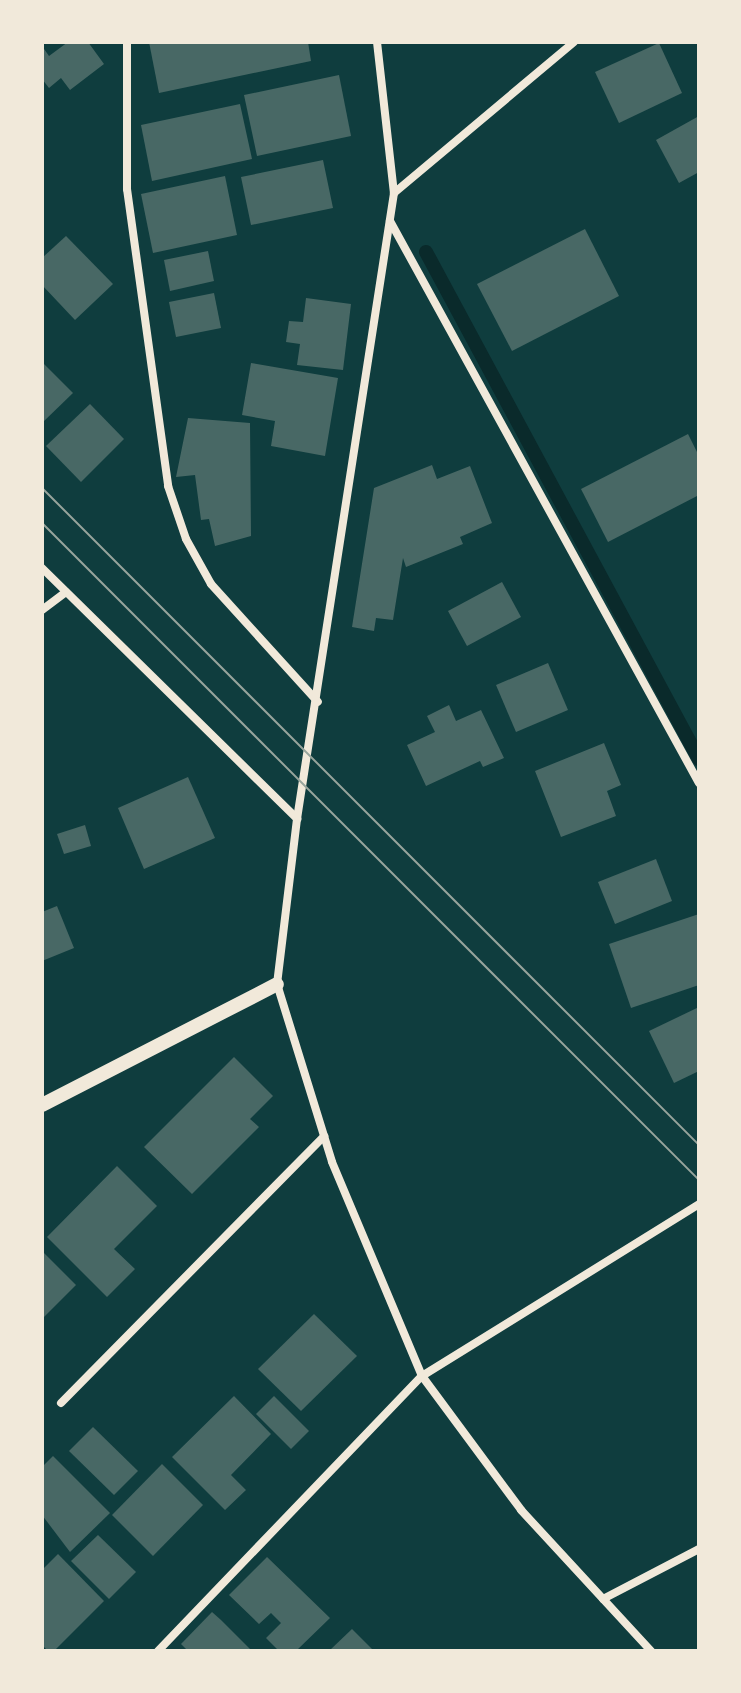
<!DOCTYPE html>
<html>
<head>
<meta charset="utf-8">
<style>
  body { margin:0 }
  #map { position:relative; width:741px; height:1693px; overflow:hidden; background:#0f3d3e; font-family:Ubuntu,sans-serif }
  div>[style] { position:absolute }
  .stream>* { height:14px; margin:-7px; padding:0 7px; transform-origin:7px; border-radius:7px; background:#0a2a2b }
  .building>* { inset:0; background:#486865 }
  .minor>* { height:8px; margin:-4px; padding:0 4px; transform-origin:4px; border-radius:4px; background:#f1e9da }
  .tertiary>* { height:14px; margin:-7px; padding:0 7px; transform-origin:7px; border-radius:7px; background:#f1e9da }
  .tram>* { height:2px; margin:-1px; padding:0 1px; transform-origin:1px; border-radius:1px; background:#97a49c }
  span { translate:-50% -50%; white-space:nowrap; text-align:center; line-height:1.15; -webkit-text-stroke:6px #f1e9da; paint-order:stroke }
  .frame { position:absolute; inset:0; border:44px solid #f1e9da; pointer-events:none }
</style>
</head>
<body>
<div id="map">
  <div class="stream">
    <div style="left:426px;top:252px;width:576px;rotate:61.7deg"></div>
  </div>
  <div class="building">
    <div style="clip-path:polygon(68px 42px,88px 42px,104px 64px,70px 90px,61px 78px,49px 88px,42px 79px,42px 46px,49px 56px)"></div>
    <div style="clip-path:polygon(149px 42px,308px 42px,311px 61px,159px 93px)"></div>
    <div style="clip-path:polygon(659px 43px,682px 93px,619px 123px,595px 72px)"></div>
    <div style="clip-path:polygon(339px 75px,351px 136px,257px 156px,244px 95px)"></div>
    <div style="clip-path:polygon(240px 104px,252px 159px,152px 181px,141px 125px)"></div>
    <div style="clip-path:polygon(699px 116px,699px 172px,679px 183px,656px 140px)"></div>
    <div style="clip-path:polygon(323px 160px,333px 208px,251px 225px,241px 177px)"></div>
    <div style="clip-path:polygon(225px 176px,237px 235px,153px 253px,141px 194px)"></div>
    <div style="clip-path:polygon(585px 229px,619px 296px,512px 351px,477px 284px)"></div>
    <div style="clip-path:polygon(66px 236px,113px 284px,75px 320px,42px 285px,42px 258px)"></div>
    <div style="clip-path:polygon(208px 251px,214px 281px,170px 291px,164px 260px)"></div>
    <div style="clip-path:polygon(214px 293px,221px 328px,176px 337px,169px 302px)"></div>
    <div style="clip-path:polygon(306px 298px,351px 304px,343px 370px,297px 365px,300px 344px,286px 342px,289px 321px,303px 322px)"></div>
    <div style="clip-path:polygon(42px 362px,73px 393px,42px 423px)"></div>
    <div style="clip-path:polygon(251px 363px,338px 378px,325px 456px,271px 446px,275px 421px,242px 415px)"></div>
    <div style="clip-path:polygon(90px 404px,124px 439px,81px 482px,46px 446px)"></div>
    <div style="clip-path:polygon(188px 418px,250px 423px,251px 536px,215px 546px,209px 519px,201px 520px,195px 475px,176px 477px)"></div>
    <div style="clip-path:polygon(688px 434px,699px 456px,699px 495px,608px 542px,581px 489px)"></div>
    <div style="clip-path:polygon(432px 465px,437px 479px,470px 466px,492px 523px,460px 537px,463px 544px,406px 567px,403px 558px,393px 620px,376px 618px,374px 631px,352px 627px,374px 488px)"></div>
    <div style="clip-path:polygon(502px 582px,521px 617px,467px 646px,448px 611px)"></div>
    <div style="clip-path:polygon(548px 663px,568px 710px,516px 732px,496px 685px)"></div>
    <div style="clip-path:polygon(449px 705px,456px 721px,481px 710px,504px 758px,483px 767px,480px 761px,426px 786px,407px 745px,435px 732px,427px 716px)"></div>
    <div style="clip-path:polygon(604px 743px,621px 785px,607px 791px,616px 816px,561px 837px,535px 771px)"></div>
    <div style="clip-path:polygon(188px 777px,215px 838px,144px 869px,118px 808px)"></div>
    <div style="clip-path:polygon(85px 825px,91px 846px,64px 854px,57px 834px)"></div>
    <div style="clip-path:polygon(656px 859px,672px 901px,615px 924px,598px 882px)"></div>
    <div style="clip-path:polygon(57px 906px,74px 948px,42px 961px,42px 912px)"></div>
    <div style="clip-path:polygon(699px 914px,699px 985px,631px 1008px,609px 944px)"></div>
    <div style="clip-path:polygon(699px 1007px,699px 1071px,674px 1083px,649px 1031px)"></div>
    <div style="clip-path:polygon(234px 1057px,273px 1096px,250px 1119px,259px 1127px,192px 1194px,144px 1147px)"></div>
    <div style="clip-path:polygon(117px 1166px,157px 1206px,114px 1249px,135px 1269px,107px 1297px,47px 1237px)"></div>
    <div style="clip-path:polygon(42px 1251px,76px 1285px,42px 1319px)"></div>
    <div style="clip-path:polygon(314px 1314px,357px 1356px,301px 1411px,258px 1369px)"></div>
    <div style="clip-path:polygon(234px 1396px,271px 1434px,231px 1475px,246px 1490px,225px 1510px,172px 1457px)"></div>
    <div style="clip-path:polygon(274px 1396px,309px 1431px,291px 1449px,256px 1414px)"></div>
    <div style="clip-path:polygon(93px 1427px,138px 1471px,114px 1495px,69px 1451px)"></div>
    <div style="clip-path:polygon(53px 1456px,110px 1513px,70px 1552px,42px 1515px,42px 1467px)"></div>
    <div style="clip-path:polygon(162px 1464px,203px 1505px,153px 1556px,112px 1515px)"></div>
    <div style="clip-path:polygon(98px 1535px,136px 1572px,109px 1599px,71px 1561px)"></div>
    <div style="clip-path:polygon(58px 1554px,104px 1601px,54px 1651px,48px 1651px,42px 1645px,42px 1570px)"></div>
    <div style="clip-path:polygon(267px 1557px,330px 1618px,296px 1651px,279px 1651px,266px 1638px,281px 1623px,271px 1613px,259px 1624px,229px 1595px)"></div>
    <div style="clip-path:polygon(212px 1612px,221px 1620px,252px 1651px,188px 1651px,181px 1644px)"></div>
    <div style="clip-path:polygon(352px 1629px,374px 1651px,329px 1651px)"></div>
  </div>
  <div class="minor">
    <div style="left:127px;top:42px;width:147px;rotate:90deg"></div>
    <div style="left:127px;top:189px;width:300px;rotate:82.1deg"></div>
    <div style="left:168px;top:486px;width:56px;rotate:71.2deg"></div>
    <div style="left:186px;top:539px;width:51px;rotate:60.9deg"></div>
    <div style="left:211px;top:584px;width:159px;rotate:47.8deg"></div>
    <div style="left:377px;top:42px;width:152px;rotate:83.6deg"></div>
    <div style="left:394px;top:193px;width:633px;rotate:98.81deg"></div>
    <div style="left:297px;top:819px;width:166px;rotate:96.9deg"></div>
    <div style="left:277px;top:984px;width:186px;rotate:72.8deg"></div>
    <div style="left:332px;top:1162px;width:232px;rotate:67.2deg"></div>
    <div style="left:422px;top:1376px;width:167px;rotate:53.5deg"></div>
    <div style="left:521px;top:1510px;width:192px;rotate:47.3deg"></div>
    <div style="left:394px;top:193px;width:235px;rotate:-40deg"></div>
    <div style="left:390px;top:221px;width:641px;rotate:61.2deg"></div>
    <div style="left:42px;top:568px;width:358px;rotate:44.5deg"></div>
    <div style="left:42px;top:610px;width:30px;rotate:-37deg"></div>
    <div style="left:61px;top:1403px;width:375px;rotate:-45.4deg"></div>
    <div style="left:603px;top:1599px;width:108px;rotate:-27.5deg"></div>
    <div style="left:158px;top:1651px;width:381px;rotate:-46.2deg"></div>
    <div style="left:422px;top:1376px;width:326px;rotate:-31.8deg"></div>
  </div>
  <div class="tertiary">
    <div style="left:42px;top:1105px;width:264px;rotate:-27.2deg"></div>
  </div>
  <div class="tram">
    <div style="left:42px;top:488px;width:929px;rotate:45deg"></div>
    <div style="left:42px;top:523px;width:929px;rotate:45deg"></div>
  </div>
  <div class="frame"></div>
</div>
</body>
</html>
